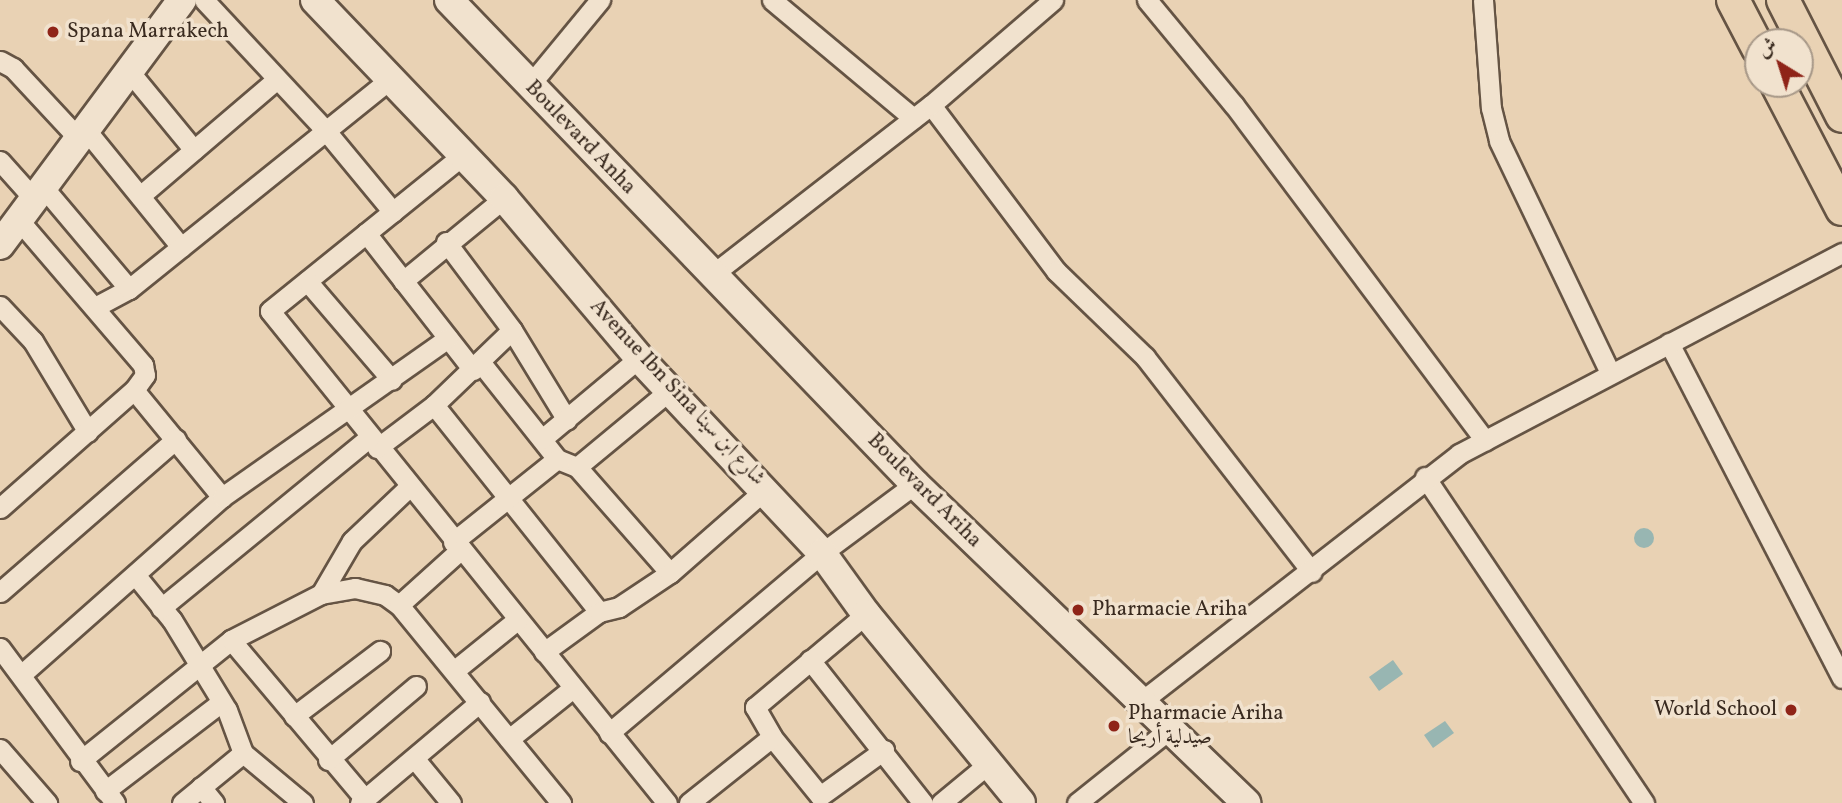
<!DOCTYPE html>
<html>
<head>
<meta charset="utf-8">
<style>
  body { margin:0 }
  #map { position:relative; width:1842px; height:803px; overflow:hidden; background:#e9d2b4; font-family:Vollkorn,Amiri,serif }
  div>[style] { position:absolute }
  .water>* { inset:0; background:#98b6b2 }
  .round { border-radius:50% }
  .roads { filter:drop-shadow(2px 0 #655444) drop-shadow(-2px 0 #655444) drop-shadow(0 2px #655444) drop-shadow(0 -2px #655444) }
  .street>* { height:19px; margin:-9.5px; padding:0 9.5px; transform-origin:9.5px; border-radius:9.5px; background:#f1e2ce }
  .secondary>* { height:28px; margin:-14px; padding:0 14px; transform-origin:14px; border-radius:14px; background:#f1e2ce }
  .primary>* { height:32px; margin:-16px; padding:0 16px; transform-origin:16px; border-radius:16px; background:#e9d2b4 }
  .dots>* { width:19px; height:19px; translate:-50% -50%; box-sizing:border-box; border:4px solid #f1e2ce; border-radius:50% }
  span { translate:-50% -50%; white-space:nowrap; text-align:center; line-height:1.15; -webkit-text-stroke:7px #f1e2ce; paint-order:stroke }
  .poi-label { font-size:21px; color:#392a1f }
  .left { translate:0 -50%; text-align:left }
  .right { translate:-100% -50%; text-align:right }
  .street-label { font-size:21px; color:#392a1f }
  .north { position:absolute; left:1744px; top:28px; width:70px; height:70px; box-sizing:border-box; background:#f1e2ce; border:2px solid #a79888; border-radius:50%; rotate:322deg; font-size:19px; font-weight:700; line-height:28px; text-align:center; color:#392a1f }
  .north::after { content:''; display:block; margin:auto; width:24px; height:32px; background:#8f2418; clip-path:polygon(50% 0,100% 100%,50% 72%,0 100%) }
</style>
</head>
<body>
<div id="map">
  <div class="water">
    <div class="round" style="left:1634px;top:528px;width:20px;height:20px"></div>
    <div style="clip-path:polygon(1393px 660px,1403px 674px,1379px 691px,1369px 677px)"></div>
    <div style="clip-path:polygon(1445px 721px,1454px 733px,1433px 748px,1424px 735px)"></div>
  </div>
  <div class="roads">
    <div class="street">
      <div style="left:204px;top:0;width:179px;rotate:47deg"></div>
      <div style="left:326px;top:131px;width:105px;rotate:50.4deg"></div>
      <div style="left:772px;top:0;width:184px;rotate:39.9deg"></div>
      <div style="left:1147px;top:0;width:136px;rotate:50.4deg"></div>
      <div style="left:1234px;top:105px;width:419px;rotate:53.2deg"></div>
      <div style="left:1483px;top:0;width:108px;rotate:85.8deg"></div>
      <div style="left:1491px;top:108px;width:34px;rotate:76deg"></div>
      <div style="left:1499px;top:141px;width:257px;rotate:64.4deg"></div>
      <div style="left:0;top:61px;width:15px;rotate:28deg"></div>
      <div style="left:13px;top:68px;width:97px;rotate:47.1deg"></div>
      <div style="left:129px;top:71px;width:102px;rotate:50.6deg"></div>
      <div style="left:529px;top:86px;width:112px;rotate:-50.5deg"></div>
      <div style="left:931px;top:105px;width:208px;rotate:53deg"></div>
      <div style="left:1056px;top:271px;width:124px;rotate:44deg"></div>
      <div style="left:1145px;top:357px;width:272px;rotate:52.2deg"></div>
      <div style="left:86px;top:130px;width:151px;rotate:50.9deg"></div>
      <div style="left:463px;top:155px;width:248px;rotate:141.1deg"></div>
      <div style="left:270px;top:311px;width:632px;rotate:51.1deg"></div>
      <div style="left:0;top:161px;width:51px;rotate:48.2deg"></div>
      <div style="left:44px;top:188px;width:132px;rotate:49.9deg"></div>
      <div style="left:140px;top:196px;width:180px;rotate:-40.5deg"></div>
      <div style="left:17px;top:218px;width:194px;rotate:49.4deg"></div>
      <div style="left:143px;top:365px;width:10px;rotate:79deg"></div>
      <div style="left:145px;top:375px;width:19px;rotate:126deg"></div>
      <div style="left:134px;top:390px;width:139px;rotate:50.6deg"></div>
      <div style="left:366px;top:233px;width:174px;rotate:52deg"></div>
      <div style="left:446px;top:242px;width:110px;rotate:53.1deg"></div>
      <div style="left:512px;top:330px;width:105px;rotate:58.6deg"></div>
      <div style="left:713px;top:274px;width:276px;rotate:-37.8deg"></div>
      <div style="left:931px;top:105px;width:161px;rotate:-40.7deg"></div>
      <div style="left:307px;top:281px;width:130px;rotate:49.4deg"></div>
      <div style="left:403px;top:281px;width:131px;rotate:-39.4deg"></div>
      <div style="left:0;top:306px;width:48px;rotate:46.7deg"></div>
      <div style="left:33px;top:341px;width:106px;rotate:58.9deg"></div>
      <div style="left:95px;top:307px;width:38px;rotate:-28deg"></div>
      <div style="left:129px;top:289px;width:335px;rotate:-38.8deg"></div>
      <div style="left:1669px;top:343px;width:377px;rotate:62.7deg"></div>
      <div style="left:481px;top:363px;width:122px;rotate:51.6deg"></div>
      <div style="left:557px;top:459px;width:22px;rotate:22deg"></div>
      <div style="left:577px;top:467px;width:141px;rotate:48.7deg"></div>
      <div style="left:434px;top:405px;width:265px;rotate:51.4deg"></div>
      <div style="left:542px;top:439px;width:126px;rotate:-39.9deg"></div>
      <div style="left:377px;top:448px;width:71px;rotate:-37deg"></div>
      <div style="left:434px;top:405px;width:108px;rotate:-43.9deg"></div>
      <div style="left:577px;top:467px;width:121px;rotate:-39.6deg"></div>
      <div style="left:1425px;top:477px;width:393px;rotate:56.1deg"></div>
      <div style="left:0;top:508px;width:179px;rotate:-41.4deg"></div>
      <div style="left:453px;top:542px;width:133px;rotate:-38.6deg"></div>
      <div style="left:137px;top:577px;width:55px;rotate:50.9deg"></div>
      <div style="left:172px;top:620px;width:105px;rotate:58.6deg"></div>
      <div style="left:227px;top:710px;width:46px;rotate:69.6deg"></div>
      <div style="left:243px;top:753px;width:78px;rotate:39.8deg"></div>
      <div style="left:0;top:592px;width:233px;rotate:-41deg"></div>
      <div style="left:321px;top:594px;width:61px;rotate:-59.7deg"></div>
      <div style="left:352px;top:541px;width:79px;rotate:-43.5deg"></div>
      <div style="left:399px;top:605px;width:82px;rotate:-42deg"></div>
      <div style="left:161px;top:608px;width:269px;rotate:-39.3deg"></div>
      <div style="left:866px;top:614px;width:145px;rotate:140deg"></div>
      <div style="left:755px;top:707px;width:34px;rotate:60deg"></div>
      <div style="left:772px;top:737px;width:76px;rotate:50.9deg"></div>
      <div style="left:820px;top:796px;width:79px;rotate:-35.7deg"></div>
      <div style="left:231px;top:640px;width:208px;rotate:49.9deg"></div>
      <div style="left:0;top:648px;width:193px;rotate:53.4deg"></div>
      <div style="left:544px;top:652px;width:68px;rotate:-36deg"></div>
      <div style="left:599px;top:612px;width:21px;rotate:-14deg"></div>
      <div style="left:619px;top:607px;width:61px;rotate:-33.7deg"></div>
      <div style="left:670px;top:573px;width:128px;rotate:-41.2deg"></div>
      <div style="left:810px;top:660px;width:182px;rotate:51.7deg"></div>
      <div style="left:455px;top:670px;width:80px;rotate:-38.9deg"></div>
      <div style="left:22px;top:674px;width:267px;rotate:-41.5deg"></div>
      <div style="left:222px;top:497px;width:276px;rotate:-35.1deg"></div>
      <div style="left:1142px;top:701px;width:402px;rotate:-37.9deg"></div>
      <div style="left:1459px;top:454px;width:433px;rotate:-27.7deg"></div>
      <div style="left:294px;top:716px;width:108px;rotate:-37.1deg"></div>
      <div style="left:609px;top:733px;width:279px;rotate:-40.2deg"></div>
      <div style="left:822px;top:553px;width:116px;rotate:-36.6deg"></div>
      <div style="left:509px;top:739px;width:82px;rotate:-38.6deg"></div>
      <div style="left:0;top:749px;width:72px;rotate:49deg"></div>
      <div style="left:414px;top:758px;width:58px;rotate:50.6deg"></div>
      <div style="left:328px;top:760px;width:115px;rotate:-40.1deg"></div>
      <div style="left:80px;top:761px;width:193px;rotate:-38.7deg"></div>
      <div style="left:231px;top:640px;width:101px;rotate:-27.1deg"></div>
      <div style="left:321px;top:594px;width:35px;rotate:-10deg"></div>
      <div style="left:355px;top:588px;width:31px;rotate:13deg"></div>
      <div style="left:385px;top:595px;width:17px;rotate:36deg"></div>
      <div style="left:399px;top:605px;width:256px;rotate:50.7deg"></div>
      <div style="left:201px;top:787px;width:21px;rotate:51deg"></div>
      <div style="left:105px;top:791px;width:145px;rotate:-37.4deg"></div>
      <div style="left:182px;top:803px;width:79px;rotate:-39.3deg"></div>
      <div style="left:360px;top:803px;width:157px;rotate:-40.1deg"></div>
      <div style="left:689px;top:803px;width:106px;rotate:-38.5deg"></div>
      <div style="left:941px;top:803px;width:60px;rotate:-39.6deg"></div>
      <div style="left:1077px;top:803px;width:120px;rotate:-38.6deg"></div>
    </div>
    <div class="secondary">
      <div style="left:315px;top:0;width:274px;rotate:46.3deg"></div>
      <div style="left:504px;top:198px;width:209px;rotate:49.8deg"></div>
      <div style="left:639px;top:358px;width:267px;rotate:46.8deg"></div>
      <div style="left:822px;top:553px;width:75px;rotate:54.2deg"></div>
      <div style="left:866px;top:614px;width:244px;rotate:50.6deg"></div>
      <div style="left:449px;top:0;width:672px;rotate:46.09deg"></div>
      <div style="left:915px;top:484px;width:460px;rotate:43.9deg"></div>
      <div style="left:0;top:245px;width:305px;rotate:-53.4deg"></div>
    </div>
    <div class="primary">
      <div style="left:1733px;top:0;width:54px;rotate:62.5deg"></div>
      <div style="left:1783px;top:0;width:130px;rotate:63deg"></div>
      <div style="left:1777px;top:84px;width:141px;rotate:62.5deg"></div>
    </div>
  </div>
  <div class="dots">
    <div style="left:53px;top:32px;background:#8f2418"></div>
    <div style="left:1078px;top:610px;background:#8f2418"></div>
    <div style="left:1791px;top:710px;background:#8f2418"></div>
    <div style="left:1114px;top:726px;background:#8f2418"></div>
  </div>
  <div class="poi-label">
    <span class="left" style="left:67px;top:32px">Spana Marrakech</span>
    <span class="left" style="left:1092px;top:610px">Pharmacie Ariha</span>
    <span class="right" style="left:1777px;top:710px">World School</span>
    <span class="left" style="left:1128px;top:726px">Pharmacie Ariha<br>صيدلية أريحا</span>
  </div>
  <div class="street-label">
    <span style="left:580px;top:138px;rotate:46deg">Boulevard Anha</span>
    <span style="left:677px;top:393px;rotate:47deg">Avenue Ibn Sina شارع ابن سينا</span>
    <span style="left:924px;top:491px;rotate:45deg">Boulevard Ariha</span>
  </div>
  <div class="north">ش</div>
</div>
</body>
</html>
